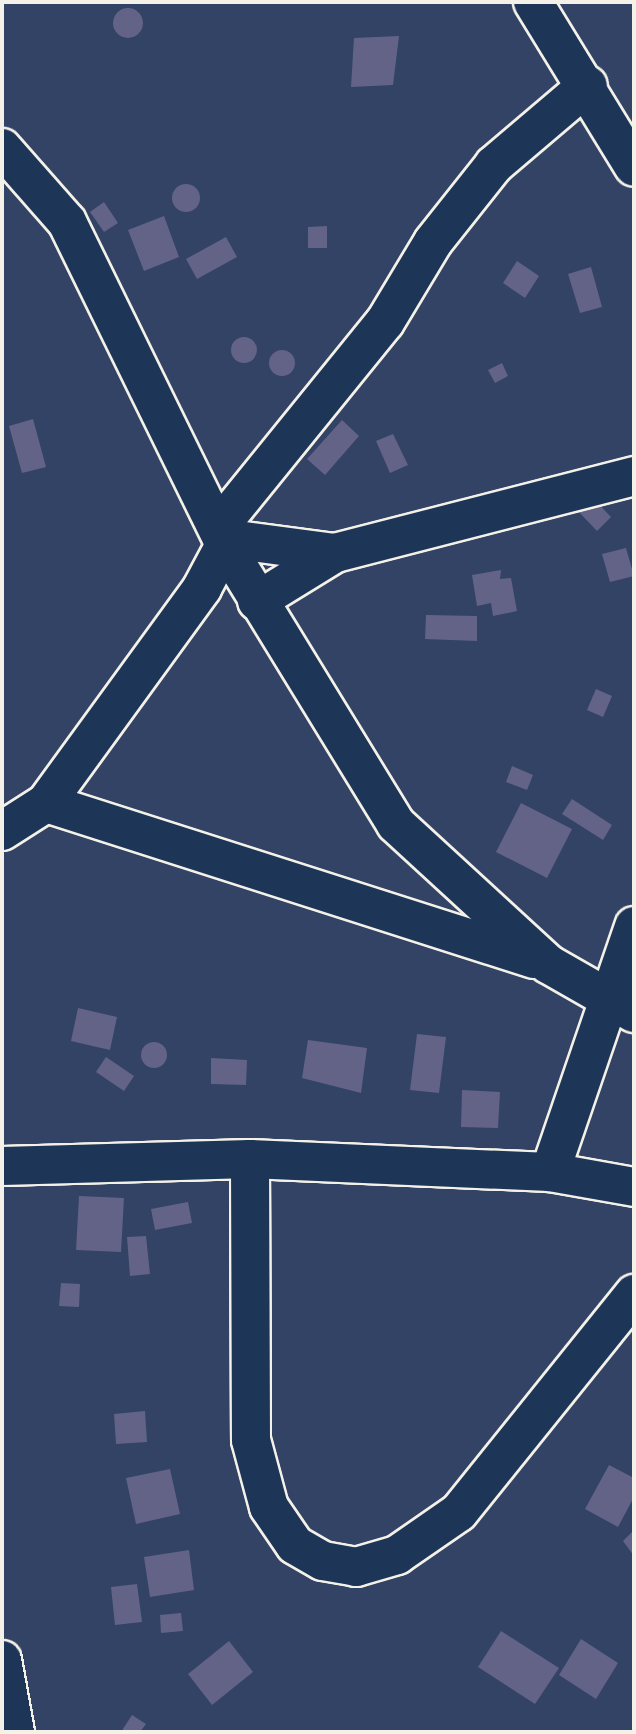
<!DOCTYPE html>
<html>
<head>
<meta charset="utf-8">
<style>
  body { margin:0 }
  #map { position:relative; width:636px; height:1734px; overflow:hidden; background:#324365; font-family:Pangolin,sans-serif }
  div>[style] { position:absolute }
  .building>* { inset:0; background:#636387 }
  .round { border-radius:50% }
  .roads { filter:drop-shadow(2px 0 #f4f1e8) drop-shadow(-2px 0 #f4f1e8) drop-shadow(0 2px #f4f1e8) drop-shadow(0 -2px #f4f1e8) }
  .minor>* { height:38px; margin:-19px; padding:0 19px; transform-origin:19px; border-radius:19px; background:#1d3557 }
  span { translate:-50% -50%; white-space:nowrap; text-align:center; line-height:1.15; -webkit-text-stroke:6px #1d3557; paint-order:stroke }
  .frame { position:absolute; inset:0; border:4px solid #f4f1e8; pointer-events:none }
</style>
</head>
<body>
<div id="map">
  <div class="building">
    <div class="round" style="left:113px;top:8px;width:30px;height:30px"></div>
    <div style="clip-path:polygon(399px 36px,393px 85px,351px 87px,354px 38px)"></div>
    <div class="round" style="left:172px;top:184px;width:28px;height:28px"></div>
    <div style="clip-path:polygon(104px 202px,118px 223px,104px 232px,90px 212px)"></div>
    <div style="clip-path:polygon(164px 216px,179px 257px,144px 271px,128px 230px)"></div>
    <div style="clip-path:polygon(327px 226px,327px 248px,308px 248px,308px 227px)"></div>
    <div style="clip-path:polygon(226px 237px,237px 257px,197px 279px,186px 259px)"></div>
    <div style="clip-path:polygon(517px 261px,539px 276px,525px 298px,503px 283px)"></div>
    <div style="clip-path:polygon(591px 267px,602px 307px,580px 313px,568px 274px)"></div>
    <div class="round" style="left:231px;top:337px;width:26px;height:26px"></div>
    <div class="round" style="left:269px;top:350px;width:26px;height:26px"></div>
    <div style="clip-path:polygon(502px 363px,508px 376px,495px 383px,488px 370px)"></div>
    <div style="clip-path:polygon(33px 419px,46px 467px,22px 473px,9px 426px)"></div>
    <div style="clip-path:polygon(342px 420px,359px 436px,325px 475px,307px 459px)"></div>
    <div style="clip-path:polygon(393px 434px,408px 465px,390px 473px,376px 441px)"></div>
    <div style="clip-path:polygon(590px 495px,611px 517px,597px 531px,576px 509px)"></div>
    <div style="clip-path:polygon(626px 548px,634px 576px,610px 582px,602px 554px)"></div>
    <div style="clip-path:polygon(501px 570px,500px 579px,511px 578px,517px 611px,493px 616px,491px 603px,477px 606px,472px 575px)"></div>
    <div style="clip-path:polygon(426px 615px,477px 616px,477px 641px,425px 639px)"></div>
    <div style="clip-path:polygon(596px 689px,612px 696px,603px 717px,587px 710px)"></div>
    <div style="clip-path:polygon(512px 766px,533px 775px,527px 790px,506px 782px)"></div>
    <div style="clip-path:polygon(572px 799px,612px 825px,603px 840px,562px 814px)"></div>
    <div style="clip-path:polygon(521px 803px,572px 829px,547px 878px,496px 852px)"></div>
    <div style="clip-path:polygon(78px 1008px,117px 1017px,110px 1050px,71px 1041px)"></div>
    <div style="clip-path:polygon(417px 1034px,446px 1037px,439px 1093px,410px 1090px)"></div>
    <div style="clip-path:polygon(308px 1040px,367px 1048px,361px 1093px,302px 1078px)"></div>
    <div class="round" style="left:141px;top:1042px;width:26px;height:26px"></div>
    <div style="clip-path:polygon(106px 1057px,134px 1076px,124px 1091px,96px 1072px)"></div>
    <div style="clip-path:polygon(211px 1058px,247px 1060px,246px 1085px,211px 1084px)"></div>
    <div style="clip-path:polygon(462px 1090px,500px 1092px,498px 1128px,461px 1127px)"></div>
    <div style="clip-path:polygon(79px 1196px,124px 1198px,121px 1252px,76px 1250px)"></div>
    <div style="clip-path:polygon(188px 1202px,192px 1223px,155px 1230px,151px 1209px)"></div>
    <div style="clip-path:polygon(146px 1236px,150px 1274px,130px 1276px,127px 1237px)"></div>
    <div style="clip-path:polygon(61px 1283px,80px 1284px,79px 1307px,59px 1306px)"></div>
    <div style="clip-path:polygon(145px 1411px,147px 1442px,116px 1444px,114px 1414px)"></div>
    <div style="clip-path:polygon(609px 1465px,634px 1478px,634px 1497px,618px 1527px,585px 1509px)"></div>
    <div style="clip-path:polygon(170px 1469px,180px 1514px,136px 1524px,126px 1478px)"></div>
    <div style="clip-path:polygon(634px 1530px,634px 1556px,623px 1541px)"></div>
    <div style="clip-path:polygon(189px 1550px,194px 1590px,150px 1597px,144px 1557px)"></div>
    <div style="clip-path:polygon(137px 1584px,142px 1622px,115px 1625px,111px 1587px)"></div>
    <div style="clip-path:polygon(181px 1613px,183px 1631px,161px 1633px,160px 1615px)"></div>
    <div style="clip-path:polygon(501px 1631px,559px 1668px,535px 1704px,478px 1667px)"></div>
    <div style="clip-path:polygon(581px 1639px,618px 1663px,596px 1699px,559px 1675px)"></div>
    <div style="clip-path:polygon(229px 1641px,253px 1672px,212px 1705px,188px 1674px)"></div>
    <div style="clip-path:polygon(132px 1715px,146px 1724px,140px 1732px,121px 1732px)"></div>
  </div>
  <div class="roads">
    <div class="minor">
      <div style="left:533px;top:2px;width:193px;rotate:58.5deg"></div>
      <div style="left:2px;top:148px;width:98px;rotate:48.7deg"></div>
      <div style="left:67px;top:222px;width:360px;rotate:63.9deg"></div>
      <div style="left:225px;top:545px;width:327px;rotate:58.5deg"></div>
      <div style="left:396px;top:824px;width:207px;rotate:42.6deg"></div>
      <div style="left:548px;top:964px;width:99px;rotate:29.7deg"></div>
      <div style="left:218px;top:528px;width:265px;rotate:-51deg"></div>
      <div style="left:385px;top:322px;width:93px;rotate:-59deg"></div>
      <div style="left:433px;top:242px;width:98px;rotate:-51.6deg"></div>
      <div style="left:494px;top:165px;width:123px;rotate:-40.4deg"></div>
      <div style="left:222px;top:538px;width:114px;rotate:7.6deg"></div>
      <div style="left:257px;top:601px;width:92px;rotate:-31.6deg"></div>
      <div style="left:335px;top:553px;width:309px;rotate:-14.4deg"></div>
      <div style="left:46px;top:803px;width:512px;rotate:17.73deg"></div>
      <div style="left:2px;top:831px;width:52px;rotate:-32.5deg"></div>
      <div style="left:46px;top:803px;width:266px;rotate:-54deg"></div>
      <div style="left:202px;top:588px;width:49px;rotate:-61.9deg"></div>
      <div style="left:250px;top:1159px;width:281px;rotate:89.8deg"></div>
      <div style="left:251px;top:1440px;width:69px;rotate:75deg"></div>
      <div style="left:269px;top:1507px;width:46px;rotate:55.6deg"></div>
      <div style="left:295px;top:1545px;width:32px;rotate:30deg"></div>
      <div style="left:323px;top:1561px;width:34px;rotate:10deg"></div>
      <div style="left:356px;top:1567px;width:43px;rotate:-16.3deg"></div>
      <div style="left:397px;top:1555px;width:75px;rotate:-34.7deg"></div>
      <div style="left:459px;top:1512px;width:280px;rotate:-51.2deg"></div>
      <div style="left:2px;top:1166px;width:248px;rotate:-1.6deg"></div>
      <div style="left:250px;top:1159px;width:300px;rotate:2.5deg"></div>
      <div style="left:550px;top:1172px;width:85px;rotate:10.1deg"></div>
      <div style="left:550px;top:1172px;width:260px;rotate:-71.1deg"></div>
      <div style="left:2px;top:1660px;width:73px;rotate:79.8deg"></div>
    </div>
  </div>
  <div class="frame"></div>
</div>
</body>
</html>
